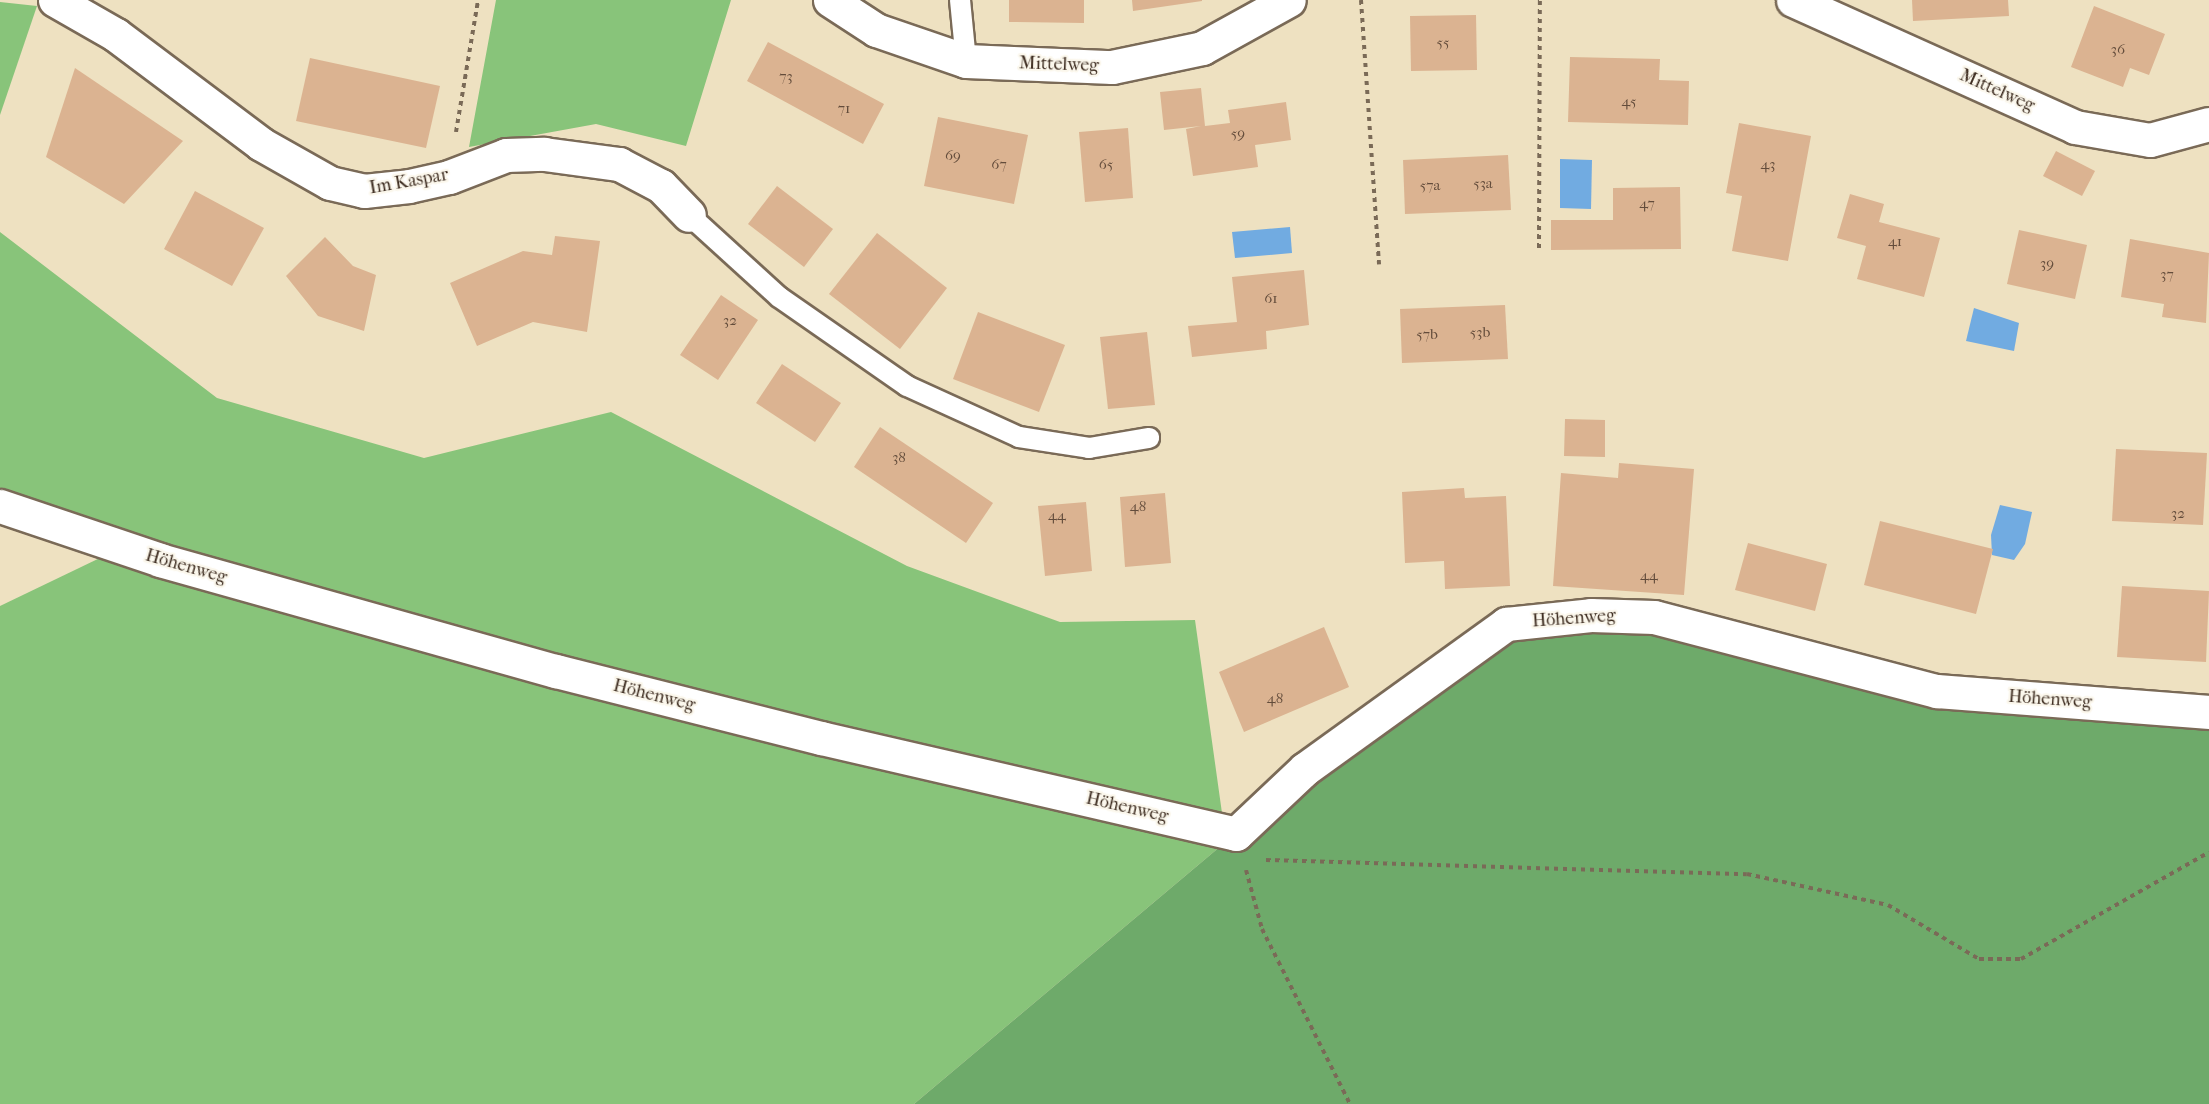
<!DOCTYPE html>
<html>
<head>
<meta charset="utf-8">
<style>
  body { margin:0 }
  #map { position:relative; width:2209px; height:1104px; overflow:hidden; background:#eee1c1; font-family:"IM FELL French Canon",serif }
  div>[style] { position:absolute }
  .green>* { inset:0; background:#88c47a }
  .forest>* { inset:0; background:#6eaa6a }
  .water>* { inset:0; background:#71abe1 }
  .building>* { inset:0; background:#dbb391 }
  .path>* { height:4px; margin-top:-2px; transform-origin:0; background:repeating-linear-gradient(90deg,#7a6a57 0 4.5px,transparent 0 9px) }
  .roads { filter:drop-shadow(2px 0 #7a6a57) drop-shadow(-2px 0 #7a6a57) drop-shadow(0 2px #7a6a57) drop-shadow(0 -2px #7a6a57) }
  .lane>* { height:20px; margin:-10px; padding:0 10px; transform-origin:10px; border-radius:10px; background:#fff }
  .street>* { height:33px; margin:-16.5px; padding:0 16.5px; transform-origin:16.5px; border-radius:16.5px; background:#fff }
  span { translate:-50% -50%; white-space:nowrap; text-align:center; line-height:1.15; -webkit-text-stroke:4.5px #fbf7ec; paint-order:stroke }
  .number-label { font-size:15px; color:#634c3b }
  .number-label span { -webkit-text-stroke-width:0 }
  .street-label { font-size:18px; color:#3b2a1e }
</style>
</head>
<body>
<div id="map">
  <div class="green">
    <div style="clip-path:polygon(496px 0,731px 0,686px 146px,596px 124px,469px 147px)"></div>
    <div style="clip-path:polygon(0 2px,37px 6px,0 115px)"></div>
    <div style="clip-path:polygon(0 232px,217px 398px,424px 458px,611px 412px,907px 566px,1060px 622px,1195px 620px,1222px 813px,766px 710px,176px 551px,0 492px)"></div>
    <div style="clip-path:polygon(104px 556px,1222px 845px,914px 1104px,0 1104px,0 606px)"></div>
  </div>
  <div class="forest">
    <div style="clip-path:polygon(1591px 615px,1937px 691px,2209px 712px,2209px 1104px,914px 1104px,1222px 845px,1506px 624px)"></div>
  </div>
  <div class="water">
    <div style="clip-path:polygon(1560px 159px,1592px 160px,1591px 209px,1560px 208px)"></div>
    <div style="clip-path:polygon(1290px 227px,1292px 253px,1235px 258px,1232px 232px)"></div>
    <div style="clip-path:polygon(1974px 308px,2019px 323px,2014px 351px,1966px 341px)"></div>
    <div style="clip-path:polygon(2000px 505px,2032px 512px,2025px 544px,2014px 560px,1992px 555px,1991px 535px)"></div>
  </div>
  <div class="building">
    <div style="clip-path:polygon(1009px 0,1084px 0,1084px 23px,1009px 22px)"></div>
    <div style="clip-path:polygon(1132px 0,1202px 0,1202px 1px,1133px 11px)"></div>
    <div style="clip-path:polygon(1912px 0,2008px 0,2009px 16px,1913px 21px)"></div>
    <div style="clip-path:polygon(2094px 6px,2165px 34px,2149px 75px,2130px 68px,2123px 87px,2071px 67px)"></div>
    <div style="clip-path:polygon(1476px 15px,1477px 70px,1411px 71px,1410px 16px)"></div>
    <div style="clip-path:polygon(768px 42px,884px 104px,863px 144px,747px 81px)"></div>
    <div style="clip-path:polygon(1570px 57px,1660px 59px,1659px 80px,1689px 81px,1688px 125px,1568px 122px)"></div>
    <div style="clip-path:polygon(310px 58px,440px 86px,426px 148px,296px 121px)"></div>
    <div style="clip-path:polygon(75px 68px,183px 141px,124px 204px,46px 157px)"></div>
    <div style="clip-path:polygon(1201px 88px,1205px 126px,1230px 123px,1228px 110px,1286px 102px,1291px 140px,1255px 145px,1258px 167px,1193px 176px,1186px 129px,1201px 126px,1164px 130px,1160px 92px)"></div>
    <div style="clip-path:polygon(938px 117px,1028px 135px,1014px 204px,924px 186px)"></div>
    <div style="clip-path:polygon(1739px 123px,1811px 136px,1788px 261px,1732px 251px,1742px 196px,1726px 193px)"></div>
    <div style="clip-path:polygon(1128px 128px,1133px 198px,1085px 202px,1079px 132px)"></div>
    <div style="clip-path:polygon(2056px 151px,2095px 171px,2082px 196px,2043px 176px)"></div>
    <div style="clip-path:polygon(1508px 155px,1511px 210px,1405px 214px,1403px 160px)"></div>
    <div style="clip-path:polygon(777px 186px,833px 229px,804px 267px,748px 224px)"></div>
    <div style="clip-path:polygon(1680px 187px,1681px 249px,1551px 250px,1551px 220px,1613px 220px,1613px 188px)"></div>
    <div style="clip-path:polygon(195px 191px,264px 228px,232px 286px,164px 249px)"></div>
    <div style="clip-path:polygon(1850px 194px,1884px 204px,1879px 222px,1940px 238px,1924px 297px,1857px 279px,1866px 246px,1837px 238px)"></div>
    <div style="clip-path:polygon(2019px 230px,2087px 245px,2075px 299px,2007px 284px)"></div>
    <div style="clip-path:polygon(877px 233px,947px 288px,900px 349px,829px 294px)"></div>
    <div style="clip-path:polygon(555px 236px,600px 241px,587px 332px,533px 322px,477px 346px,450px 283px,523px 251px,552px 255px)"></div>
    <div style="clip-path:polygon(325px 237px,353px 266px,376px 275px,364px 331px,318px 316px,286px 276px)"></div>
    <div style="clip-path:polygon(2130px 239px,2209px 253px,2206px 323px,2162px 317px,2164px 304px,2121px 297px)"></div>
    <div style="clip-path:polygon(1304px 270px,1309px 325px,1266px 331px,1267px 349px,1192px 357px,1188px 326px,1237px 322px,1232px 277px)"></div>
    <div style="clip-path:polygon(721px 295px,758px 320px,718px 380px,680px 355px)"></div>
    <div style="clip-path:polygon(1505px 305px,1508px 359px,1402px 363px,1400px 309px)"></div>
    <div style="clip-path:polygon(978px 312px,1065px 345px,1039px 412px,953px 379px)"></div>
    <div style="clip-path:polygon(1147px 332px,1155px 405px,1108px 409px,1100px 337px)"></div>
    <div style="clip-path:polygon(782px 364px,841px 403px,815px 442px,756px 403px)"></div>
    <div style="clip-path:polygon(1565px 419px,1605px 420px,1605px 457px,1564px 456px)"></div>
    <div style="clip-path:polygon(880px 427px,993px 503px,966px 543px,854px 467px)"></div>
    <div style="clip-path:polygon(2116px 449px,2207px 453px,2203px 525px,2112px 521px)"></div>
    <div style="clip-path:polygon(1619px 463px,1694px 469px,1684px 595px,1553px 586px,1561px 473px,1618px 478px)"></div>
    <div style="clip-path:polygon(1464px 488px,1465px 498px,1506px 496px,1510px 586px,1445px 589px,1444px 561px,1405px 563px,1402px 492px)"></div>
    <div style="clip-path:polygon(1165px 493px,1171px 563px,1125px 567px,1120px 497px)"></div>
    <div style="clip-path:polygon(1086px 502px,1092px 571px,1045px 576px,1038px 506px)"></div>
    <div style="clip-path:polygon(1880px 521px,1993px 549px,1976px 614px,1864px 585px)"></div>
    <div style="clip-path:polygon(1748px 543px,1827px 564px,1815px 611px,1735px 590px)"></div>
    <div style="clip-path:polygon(2122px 586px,2209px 591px,2206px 662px,2117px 657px)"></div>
    <div style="clip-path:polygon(1324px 627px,1349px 687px,1244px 732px,1219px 672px)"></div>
  </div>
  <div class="path">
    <div style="left:1361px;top:0;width:265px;rotate:86.1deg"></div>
    <div style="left:456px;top:132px;width:134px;rotate:-80.5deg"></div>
    <div style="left:1539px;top:248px;width:248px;rotate:-89.8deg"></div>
    <div style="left:1266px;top:860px;width:481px;rotate:1.7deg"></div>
    <div style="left:1747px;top:874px;width:144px;rotate:12.4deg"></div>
    <div style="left:1888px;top:905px;width:106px;rotate:30.7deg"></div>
    <div style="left:1979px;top:959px;width:42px"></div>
    <div style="left:2021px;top:959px;width:216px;rotate:-29.6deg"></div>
    <div style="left:1246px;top:870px;width:61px;rotate:74.8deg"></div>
    <div style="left:1262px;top:929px;width:196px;rotate:63.3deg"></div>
  </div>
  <div class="roads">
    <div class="lane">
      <div style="left:960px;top:0;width:61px;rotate:84.4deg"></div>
      <div style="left:689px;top:215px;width:122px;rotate:42.3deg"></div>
      <div style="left:779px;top:297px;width:156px;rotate:34.8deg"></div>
      <div style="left:907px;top:386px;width:123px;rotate:24.5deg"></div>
      <div style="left:1019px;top:437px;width:71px;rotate:8.9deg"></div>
      <div style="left:1089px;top:448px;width:61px;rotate:-9.5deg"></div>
    </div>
    <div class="street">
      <div style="left:55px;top:0;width:70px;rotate:29.8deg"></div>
      <div style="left:116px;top:35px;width:181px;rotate:36.9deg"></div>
      <div style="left:261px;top:144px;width:79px;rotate:29.5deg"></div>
      <div style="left:330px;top:183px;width:35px;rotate:13deg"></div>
      <div style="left:364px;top:191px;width:45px;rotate:-6.3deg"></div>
      <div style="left:409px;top:186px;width:41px;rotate:-12.7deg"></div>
      <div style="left:449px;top:177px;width:61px;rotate:-21.1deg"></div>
      <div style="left:506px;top:155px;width:38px;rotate:-2deg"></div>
      <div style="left:544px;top:154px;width:76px;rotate:7.6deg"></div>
      <div style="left:619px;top:164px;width:47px;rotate:27.6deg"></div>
      <div style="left:661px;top:186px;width:40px;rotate:46deg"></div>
      <div style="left:830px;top:0;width:55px;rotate:33.1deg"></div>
      <div style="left:876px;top:30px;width:95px;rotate:19deg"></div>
      <div style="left:966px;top:61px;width:146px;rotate:2.4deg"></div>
      <div style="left:1112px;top:67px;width:92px;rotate:-11.9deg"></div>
      <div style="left:1202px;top:48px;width:99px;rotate:-28.9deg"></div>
      <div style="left:1793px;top:0;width:309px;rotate:24.2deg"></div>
      <div style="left:2075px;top:127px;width:76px;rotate:9.8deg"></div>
      <div style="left:2150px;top:140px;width:61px;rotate:-15.2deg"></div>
      <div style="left:0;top:506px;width:169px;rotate:18.6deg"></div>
      <div style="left:160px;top:560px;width:411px;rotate:15.7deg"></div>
      <div style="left:556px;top:671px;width:273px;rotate:14.2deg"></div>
      <div style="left:821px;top:738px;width:426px;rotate:13deg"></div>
      <div style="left:1236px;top:834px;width:95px;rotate:-43.3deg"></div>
      <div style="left:1305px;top:769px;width:248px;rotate:-35.8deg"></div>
      <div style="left:1506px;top:624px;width:85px;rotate:-6deg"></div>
      <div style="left:1591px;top:615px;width:63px;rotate:1.8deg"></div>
      <div style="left:1654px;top:617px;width:293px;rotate:14.7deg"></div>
      <div style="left:1937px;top:691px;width:273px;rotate:4.4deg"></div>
    </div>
  </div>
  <div class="number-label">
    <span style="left:1443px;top:43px">55</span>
    <span style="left:2118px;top:50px">36</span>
    <span style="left:786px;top:77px">73</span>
    <span style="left:1629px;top:102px">45</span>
    <span style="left:844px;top:109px">71</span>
    <span style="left:1238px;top:134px">59</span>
    <span style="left:953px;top:156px">69</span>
    <span style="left:999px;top:165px">67</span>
    <span style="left:1106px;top:165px">65</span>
    <span style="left:1768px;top:165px">43</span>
    <span style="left:1483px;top:184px">53a</span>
    <span style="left:1430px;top:186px">57a</span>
    <span style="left:1647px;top:204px">47</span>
    <span style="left:1895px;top:242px">41</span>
    <span style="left:2047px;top:264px">39</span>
    <span style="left:2167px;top:275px">37</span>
    <span style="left:1271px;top:299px">61</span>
    <span style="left:730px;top:321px">32</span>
    <span style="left:1480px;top:333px">53b</span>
    <span style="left:1427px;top:335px">57b</span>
    <span style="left:899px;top:458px">38</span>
    <span style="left:1138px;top:507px">48</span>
    <span style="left:2178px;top:514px">32</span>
    <span style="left:1057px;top:516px">44</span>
    <span style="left:1649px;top:576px">44</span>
    <span style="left:1275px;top:699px">48</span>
  </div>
  <div class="street-label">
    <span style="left:1059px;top:65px;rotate:2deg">Mittelweg</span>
    <span style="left:1997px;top:91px;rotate:24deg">Mittelweg</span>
    <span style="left:409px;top:182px;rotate:-10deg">Im Kaspar</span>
    <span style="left:186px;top:567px;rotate:16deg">Höhenweg</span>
    <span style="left:1574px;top:619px;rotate:-4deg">Höhenweg</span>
    <span style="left:654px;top:696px;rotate:14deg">Höhenweg</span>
    <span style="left:2050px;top:700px;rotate:4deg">Höhenweg</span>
    <span style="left:1127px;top:808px;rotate:13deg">Höhenweg</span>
  </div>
</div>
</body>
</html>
